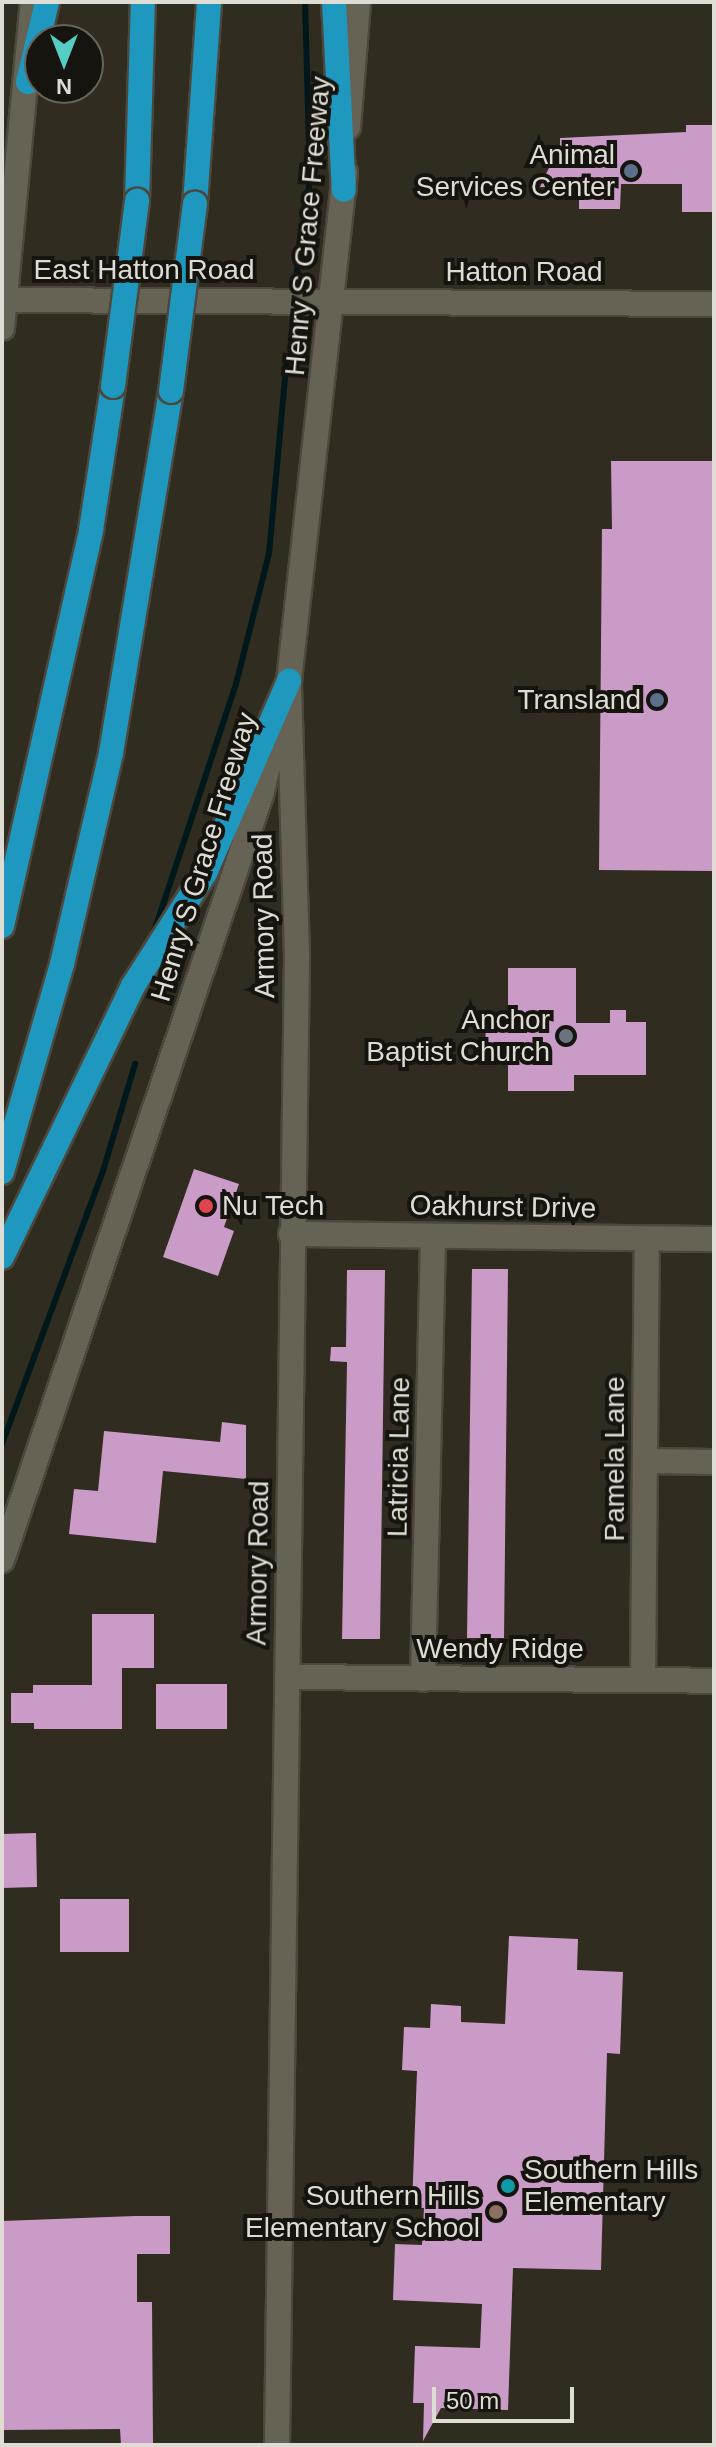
<!DOCTYPE html>
<html>
<head>
<meta charset="utf-8">
<style>
  body { margin:0 }
  #map { position:relative; width:716px; height:2447px; overflow:hidden; background:#302c1f; font-family:Helvetica,sans-serif }
  div>[style] { position:absolute }
  .stream>* { height:6px; margin:-3px; padding:0 3px; transform-origin:3px; border-radius:3px; background:#00181b }
  .building>* { inset:0; background:#cb9bc8 }
  .roads { filter:drop-shadow(2px 0 #4c483d) drop-shadow(-2px 0 #4c483d) drop-shadow(0 2px #4c483d) drop-shadow(0 -2px #4c483d) }
  .minor>* { height:24px; margin:-12px; padding:0 12px; transform-origin:12px; border-radius:12px; background:#676354 }
  .highway>* { height:24px; margin:-12px; padding:0 12px; transform-origin:12px; border-radius:12px; background:#1e98bf }
  .bridges { filter:drop-shadow(2px 0 #4c483d) drop-shadow(-2px 0 #4c483d) drop-shadow(0 2px #4c483d) drop-shadow(0 -2px #4c483d) }
  .highway-bridge>* { height:24px; margin:-12px; padding:0 12px; transform-origin:12px; border-radius:12px; background:#1e98bf }
  .dots>* { width:22px; height:22px; translate:-50% -50%; box-sizing:border-box; border:4px solid #16140f; border-radius:50% }
  span { translate:-50% -50%; white-space:nowrap; text-align:center; line-height:1.15; -webkit-text-stroke:8px #16140f; paint-order:stroke }
  .poi-label { font-size:28px; color:#dfdcd4 }
  .right { translate:-100% -50%; text-align:right }
  .left { translate:0 -50%; text-align:left }
  .street-label { font-size:28px; color:#dfdcd4 }
  .frame { position:absolute; inset:0; border:4px solid #dfdcd4; pointer-events:none }
  .north { position:absolute; left:24px; top:24px; width:80px; height:80px; box-sizing:border-box; background:#16140f; border:2px solid #66645e; border-radius:50%; rotate:180deg; font-size:22px; font-weight:700; line-height:32px; text-align:center; color:#dfdcd4 }
  .north::after { content:''; display:block; margin:auto; width:28px; height:36px; background:#56cec4; clip-path:polygon(50% 0,100% 100%,50% 72%,0 100%) }
  .scale { position:absolute; left:432px; top:2387px; width:142px; height:36px; box-sizing:border-box; border:4px solid #dfdcd4; border-top:0; padding-left:10px; font-size:24px; line-height:28px; white-space:nowrap; color:#dfdcd4; -webkit-text-stroke:6px #16140f; paint-order:stroke }
</style>
</head>
<body>
<div id="map">
  <div class="stream">
    <div style="left:297px;top:271px;width:92px;rotate:-81.9deg"></div>
    <div style="left:310px;top:180px;width:178px;rotate:-91.6deg"></div>
    <div style="left:153px;top:935px;width:264px;rotate:-71.7deg"></div>
    <div style="left:236px;top:684px;width:134px;rotate:-75.8deg"></div>
    <div style="left:269px;top:554px;width:198px;rotate:-84.8deg"></div>
    <div style="left:2px;top:1444px;width:291px;rotate:-69.7deg"></div>
    <div style="left:103px;top:1171px;width:112px;rotate:-73.3deg"></div>
  </div>
  <div class="building">
    <div style="clip-path:polygon(686px 125px,714px 125px,714px 212px,682px 212px,682px 184px,621px 184px,620px 209px,579px 209px,579px 187px,540px 187px,554px 157px,560px 157px,560px 138px,686px 132px)"></div>
    <div style="clip-path:polygon(611px 461px,714px 461px,714px 871px,599px 870px,602px 529px,612px 529px)"></div>
    <div style="clip-path:polygon(508px 968px,576px 968px,576px 1023px,610px 1023px,610px 1010px,626px 1010px,626px 1022px,646px 1022px,646px 1075px,574px 1075px,574px 1091px,508px 1091px,508px 1049px,485px 1049px,486px 1021px,508px 1021px)"></div>
    <div style="clip-path:polygon(194px 1169px,239px 1184px,224px 1227px,234px 1231px,218px 1276px,163px 1257px)"></div>
    <div style="clip-path:polygon(472px 1269px,508px 1269px,504px 1638px,467px 1638px)"></div>
    <div style="clip-path:polygon(347px 1270px,385px 1270px,380px 1639px,342px 1639px,347px 1362px,330px 1361px,331px 1347px,346px 1347px)"></div>
    <div style="clip-path:polygon(222px 1422px,246px 1425px,246px 1479px,163px 1471px,156px 1543px,69px 1534px,74px 1489px,98px 1491px,104px 1431px,220px 1442px)"></div>
    <div style="clip-path:polygon(92px 1614px,154px 1614px,154px 1668px,122px 1668px,122px 1729px,34px 1729px,34px 1723px,11px 1723px,11px 1693px,33px 1693px,33px 1685px,92px 1685px)"></div>
    <div style="clip-path:polygon(156px 1684px,227px 1684px,227px 1729px,156px 1729px)"></div>
    <div style="clip-path:polygon(36px 1833px,37px 1887px,2px 1888px,2px 1834px)"></div>
    <div style="clip-path:polygon(60px 1899px,129px 1899px,129px 1952px,60px 1952px)"></div>
    <div style="clip-path:polygon(509px 1936px,578px 1939px,577px 1970px,623px 1972px,620px 2054px,607px 2053px,601px 2270px,513px 2268px,508px 2410px,441px 2408px,423px 2441px,424px 2403px,413px 2403px,415px 2346px,480px 2348px,482px 2304px,393px 2300px,395px 2244px,422px 2245px,424px 2208px,412px 2207px,417px 2071px,402px 2070px,404px 2027px,430px 2028px,431px 2004px,461px 2006px,461px 2022px,505px 2024px)"></div>
    <div style="clip-path:polygon(135px 2216px,170px 2216px,170px 2254px,137px 2254px,137px 2302px,152px 2302px,153px 2445px,121px 2445px,120px 2429px,2px 2430px,2px 2221px)"></div>
  </div>
  <div class="roads">
    <div class="minor">
      <div style="left:348px;top:127px;width:125px;rotate:-85.4deg"></div>
      <div style="left:2px;top:300px;width:712px;rotate:0.32deg"></div>
      <div style="left:2px;top:328px;width:327px;rotate:-84.6deg"></div>
      <div style="left:291px;top:1234px;width:423px;rotate:0.7deg"></div>
      <div style="left:645px;top:1461px;width:69px;rotate:0.8deg"></div>
      <div style="left:2px;top:1560px;width:808px;rotate:-71.3deg"></div>
      <div style="left:261px;top:795px;width:117px;rotate:-76.2deg"></div>
      <div style="left:289px;top:681px;width:512px;rotate:-83.72deg"></div>
      <div style="left:287px;top:1677px;width:427px;rotate:0.5deg"></div>
      <div style="left:423px;top:1679px;width:443px;rotate:-88.7deg"></div>
      <div style="left:643px;top:1679px;width:440px;rotate:-89.5deg"></div>
      <div style="left:277px;top:2445px;width:1490px;rotate:-89.23deg"></div>
      <div style="left:297px;top:955px;width:274px;rotate:-91.7deg"></div>
    </div>
    <div class="highway">
      <div style="left:334px;top:2px;width:188px;rotate:87deg"></div>
      <div style="left:28px;top:82px;width:82px;rotate:-76.6deg"></div>
      <div style="left:137px;top:201px;width:199px;rotate:-88.3deg"></div>
      <div style="left:195px;top:204px;width:202px;rotate:-86deg"></div>
      <div style="left:2px;top:926px;width:406px;rotate:-77.3deg"></div>
      <div style="left:91px;top:530px;width:146px;rotate:-81.3deg"></div>
      <div style="left:2px;top:1172px;width:216px;rotate:-73.9deg"></div>
      <div style="left:62px;top:964px;width:217px;rotate:-76.9deg"></div>
      <div style="left:111px;top:753px;width:367px;rotate:-80.6deg"></div>
      <div style="left:2px;top:1257px;width:301px;rotate:-64.2deg"></div>
      <div style="left:133px;top:986px;width:134px;rotate:-57.5deg"></div>
      <div style="left:205px;top:873px;width:210px;rotate:-66.4deg"></div>
    </div>
  </div>
  <div class="bridges">
    <div class="highway-bridge">
      <div style="left:113px;top:386px;width:187px;rotate:-82.6deg"></div>
      <div style="left:171px;top:391px;width:189px;rotate:-82.7deg"></div>
    </div>
  </div>
  <div class="dots">
    <div style="left:631px;top:171px;background:#5c6f8a"></div>
    <div style="left:657px;top:700px;background:#5c6f8a"></div>
    <div style="left:566px;top:1036px;background:#6b7280"></div>
    <div style="left:206px;top:1206px;background:#e0444e"></div>
    <div style="left:508px;top:2186px;background:#0f9aa8"></div>
    <div style="left:496px;top:2212px;background:#8d6e63"></div>
  </div>
  <div class="poi-label">
    <span class="right" style="left:615px;top:171px">Animal<br>Services Center</span>
    <span class="right" style="left:641px;top:700px">Transland</span>
    <span class="right" style="left:550px;top:1036px">Anchor<br>Baptist Church</span>
    <span class="left" style="left:222px;top:1206px">Nu Tech</span>
    <span class="left" style="left:524px;top:2186px">Southern Hills<br>Elementary</span>
    <span class="right" style="left:480px;top:2212px">Southern Hills<br>Elementary School</span>
  </div>
  <div class="street-label">
    <span style="left:308px;top:226px;rotate:-85deg">Henry S Grace Freeway</span>
    <span style="left:144px;top:270px">East Hatton Road</span>
    <span style="left:524px;top:272px">Hatton Road</span>
    <span style="left:204px;top:857px;rotate:-73deg">Henry S Grace Freeway</span>
    <span style="left:264px;top:916px;rotate:-91deg">Armory Road</span>
    <span style="left:503px;top:1207px;rotate:1deg">Oakhurst Drive</span>
    <span style="left:399px;top:1457px;rotate:-89deg">Latricia Lane</span>
    <span style="left:615px;top:1459px;rotate:-90deg">Pamela Lane</span>
    <span style="left:258px;top:1563px;rotate:-89deg">Armory Road</span>
    <span style="left:500px;top:1649px">Wendy Ridge</span>
  </div>
  <div class="frame"></div>
  <div class="north">N</div>
  <div class="scale">50 m</div>
</div>
</body>
</html>
